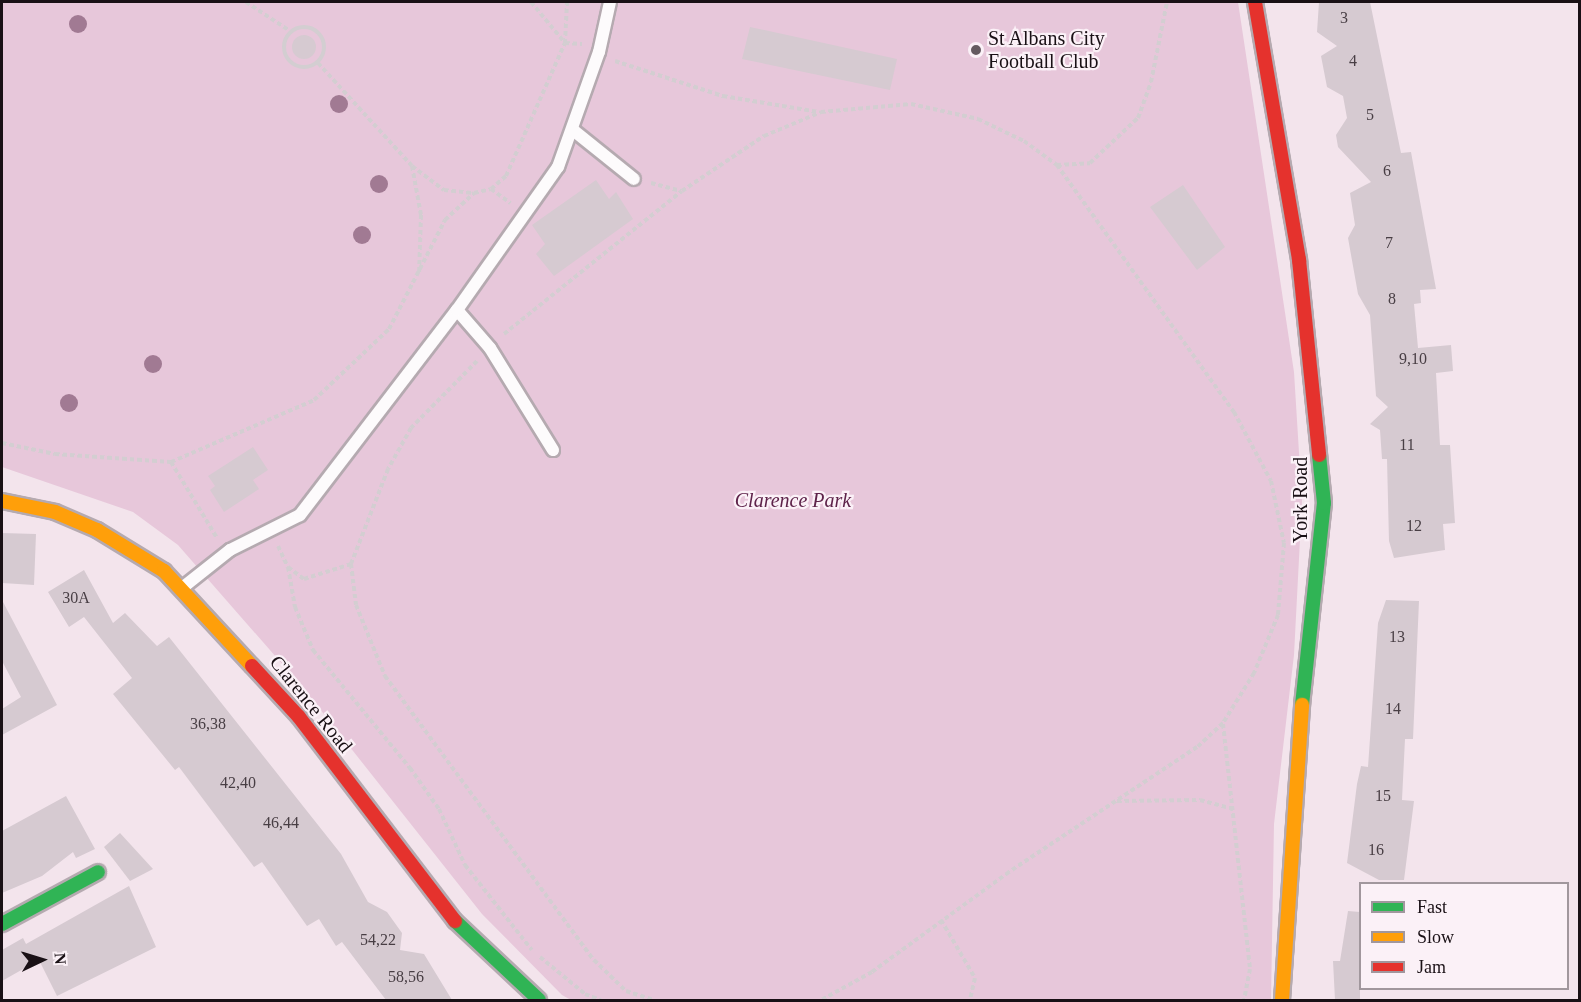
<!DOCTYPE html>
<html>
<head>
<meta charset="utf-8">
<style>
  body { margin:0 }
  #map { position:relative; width:1581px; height:1002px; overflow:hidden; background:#f3e4ec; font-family:Georgia,serif }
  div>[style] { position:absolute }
  .green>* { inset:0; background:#e7c7da }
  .building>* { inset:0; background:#d6cad1 }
  .round { border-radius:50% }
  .path>* { height:4px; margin-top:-2px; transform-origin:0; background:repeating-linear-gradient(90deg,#d3ced1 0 4.5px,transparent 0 7.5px) }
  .path>.ring { margin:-2px; padding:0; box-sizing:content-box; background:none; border:4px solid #d3ced1; border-radius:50% }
  .roads { filter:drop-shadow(2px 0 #b5aab0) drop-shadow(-2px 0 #b5aab0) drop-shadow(0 2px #b5aab0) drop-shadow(0 -2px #b5aab0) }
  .lane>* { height:12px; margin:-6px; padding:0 6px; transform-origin:6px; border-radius:6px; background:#fdfbfc }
  .fast>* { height:14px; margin:-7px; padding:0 7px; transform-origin:7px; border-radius:7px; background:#30b455 }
  .slow>* { height:14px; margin:-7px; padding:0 7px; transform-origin:7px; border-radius:7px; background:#ff9f0a }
  .jam>* { height:14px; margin:-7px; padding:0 7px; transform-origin:7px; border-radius:7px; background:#e5322d }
  .trees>* { width:18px; height:18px; margin:-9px; border-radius:50%; background:#a17a93 }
  .dots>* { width:16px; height:16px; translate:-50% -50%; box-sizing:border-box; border:3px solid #fbf1f7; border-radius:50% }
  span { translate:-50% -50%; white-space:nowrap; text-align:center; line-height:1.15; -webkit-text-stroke:4.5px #fbf1f7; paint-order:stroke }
  .number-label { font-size:16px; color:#483e44 }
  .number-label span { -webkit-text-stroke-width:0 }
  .poi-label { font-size:20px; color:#191015 }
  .left { translate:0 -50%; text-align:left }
  .park-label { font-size:20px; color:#5e234a; font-style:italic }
  .street-label { font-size:20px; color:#191015 }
  .frame { position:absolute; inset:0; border:3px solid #191015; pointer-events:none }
  .legend { position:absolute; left:1359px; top:882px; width:210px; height:108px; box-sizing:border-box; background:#fbf1f7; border:2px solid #a1979d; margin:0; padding:8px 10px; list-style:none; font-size:18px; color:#191015 }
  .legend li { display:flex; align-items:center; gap:12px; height:30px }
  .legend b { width:30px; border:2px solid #a1979d }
  .north { position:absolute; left:12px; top:930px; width:60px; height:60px; -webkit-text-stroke:4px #fbf1f7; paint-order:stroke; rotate:86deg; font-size:16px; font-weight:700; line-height:24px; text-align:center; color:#191015 }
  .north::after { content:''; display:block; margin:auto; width:21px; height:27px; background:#191015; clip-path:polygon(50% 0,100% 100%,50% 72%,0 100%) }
</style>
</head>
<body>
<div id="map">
  <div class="green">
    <div style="clip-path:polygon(2px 2px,1238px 2px,1294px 372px,1302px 501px,1294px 655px,1274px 824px,1271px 1000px,571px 1000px,562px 995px,482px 914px,304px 689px,178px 545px,133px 512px,2px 467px)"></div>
  </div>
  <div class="building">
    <div style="clip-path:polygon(1319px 2px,1370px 2px,1401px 153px,1411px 152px,1436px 289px,1420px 290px,1421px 303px,1414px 304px,1418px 348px,1451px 345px,1453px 371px,1436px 373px,1440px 445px,1450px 445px,1455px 523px,1443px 524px,1445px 550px,1394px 558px,1389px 541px,1387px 459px,1382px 459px,1380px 430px,1370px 424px,1388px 407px,1376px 396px,1370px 315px,1358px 294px,1348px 238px,1355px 225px,1350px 193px,1371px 182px,1338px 147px,1336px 135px,1347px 118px,1343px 96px,1327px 87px,1321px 56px,1337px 46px,1317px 32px)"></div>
    <div style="clip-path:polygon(750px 27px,897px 59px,890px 90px,742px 59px)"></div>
    <div class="round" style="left:292px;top:35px;width:24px;height:24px"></div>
    <div style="clip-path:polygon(596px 180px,609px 199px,616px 192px,633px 219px,554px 276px,536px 254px,545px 244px,532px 225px)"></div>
    <div style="clip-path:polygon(1183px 185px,1225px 247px,1197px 270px,1150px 207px)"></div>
    <div style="clip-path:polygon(253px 447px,268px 470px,253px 480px,259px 489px,224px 512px,210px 490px,215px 486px,208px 476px)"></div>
    <div style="clip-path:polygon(2px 533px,36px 534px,34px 585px,2px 583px)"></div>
    <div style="clip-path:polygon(84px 570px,113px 623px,125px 613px,157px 646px,169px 637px,341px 854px,368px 902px,387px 912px,402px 933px,400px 950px,424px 954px,452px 1000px,386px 1000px,342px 942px,336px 946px,319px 919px,307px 926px,262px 862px,254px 867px,179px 767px,175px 770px,113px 694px,132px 678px,84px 617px,69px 627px,48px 592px)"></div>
    <div style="clip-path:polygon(2px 600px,57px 705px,2px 735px,2px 709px,21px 697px,2px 661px)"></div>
    <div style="clip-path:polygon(1386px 600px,1419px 601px,1413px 739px,1405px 739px,1402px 800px,1414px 801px,1404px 880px,1379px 880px,1347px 863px,1357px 784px,1361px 766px,1368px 767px,1378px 623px)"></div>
    <div style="clip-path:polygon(66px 796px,95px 849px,76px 858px,73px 852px,42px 876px,2px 893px,2px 831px)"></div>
    <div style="clip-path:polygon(120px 833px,153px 869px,130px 881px,104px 847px)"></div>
    <div style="clip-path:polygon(129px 886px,156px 947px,57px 996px,39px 960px,2px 981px,2px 950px,23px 938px,26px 944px)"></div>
    <div style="clip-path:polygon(1348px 911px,1360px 912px,1360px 1000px,1335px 1000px,1333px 961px,1340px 961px)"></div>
  </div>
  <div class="path">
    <div style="left:246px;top:2px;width:53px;rotate:33.4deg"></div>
    <div style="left:531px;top:2px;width:53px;rotate:50.3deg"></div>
    <div style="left:565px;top:43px;width:17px;rotate:3deg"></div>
    <div class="ring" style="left:284px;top:27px;width:36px;height:36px"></div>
    <div style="left:615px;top:61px;width:114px;rotate:18deg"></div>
    <div style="left:723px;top:96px;width:97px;rotate:9.5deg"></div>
    <div style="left:318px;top:63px;width:139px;rotate:47.6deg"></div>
    <div style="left:412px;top:166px;width:40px;rotate:37deg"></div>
    <div style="left:444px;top:190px;width:30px;rotate:6deg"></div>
    <div style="left:474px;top:193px;width:17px;rotate:-13deg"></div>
    <div style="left:491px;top:189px;width:20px;rotate:-41deg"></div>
    <div style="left:506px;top:176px;width:145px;rotate:-66.1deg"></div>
    <div style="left:565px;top:43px;width:41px;rotate:-87.2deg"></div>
    <div style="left:1057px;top:165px;width:33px;rotate:-3deg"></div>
    <div style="left:1090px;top:163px;width:66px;rotate:-43.2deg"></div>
    <div style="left:1138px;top:118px;width:38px;rotate:-70deg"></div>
    <div style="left:1151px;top:82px;width:82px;rotate:-78.7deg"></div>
    <div style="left:412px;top:166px;width:50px;rotate:79.6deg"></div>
    <div style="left:421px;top:215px;width:60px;rotate:91.9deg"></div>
    <div style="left:651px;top:183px;width:31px;rotate:15deg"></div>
    <div style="left:491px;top:189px;width:24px;rotate:36deg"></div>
    <div style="left:504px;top:334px;width:228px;rotate:-38.8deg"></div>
    <div style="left:682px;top:191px;width:99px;rotate:-33.9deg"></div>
    <div style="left:764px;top:136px;width:62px;rotate:-22.8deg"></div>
    <div style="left:821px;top:112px;width:90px;rotate:-5.1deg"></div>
    <div style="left:911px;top:104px;width:69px;rotate:12.6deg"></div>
    <div style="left:978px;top:119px;width:51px;rotate:25.6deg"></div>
    <div style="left:1024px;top:141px;width:41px;rotate:36deg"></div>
    <div style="left:1057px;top:165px;width:304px;rotate:54.4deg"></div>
    <div style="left:1234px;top:412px;width:78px;rotate:61.8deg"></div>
    <div style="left:1271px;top:481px;width:63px;rotate:78.2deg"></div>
    <div style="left:1284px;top:543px;width:72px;rotate:94.8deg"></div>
    <div style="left:1278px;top:615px;width:63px;rotate:112.5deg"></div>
    <div style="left:1254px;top:673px;width:59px;rotate:121.8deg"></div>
    <div style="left:1223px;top:723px;width:35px;rotate:137deg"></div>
    <div style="left:1197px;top:747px;width:226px;rotate:146.4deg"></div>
    <div style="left:1009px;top:872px;width:170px;rotate:143.9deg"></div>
    <div style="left:872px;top:972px;width:58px;rotate:151.2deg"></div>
    <div style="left:477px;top:361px;width:94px;rotate:134.6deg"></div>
    <div style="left:411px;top:428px;width:47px;rotate:119.3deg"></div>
    <div style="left:388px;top:469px;width:102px;rotate:111.3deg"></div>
    <div style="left:351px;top:564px;width:41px;rotate:83deg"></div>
    <div style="left:356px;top:605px;width:77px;rotate:67.8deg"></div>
    <div style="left:385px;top:676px;width:353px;rotate:53.7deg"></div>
    <div style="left:594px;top:960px;width:45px;rotate:44.1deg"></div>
    <div style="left:626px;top:991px;width:29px;rotate:18deg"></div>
    <div style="left:2px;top:443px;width:54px;rotate:11.7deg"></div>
    <div style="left:55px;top:454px;width:116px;rotate:3.9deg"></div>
    <div style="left:171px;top:462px;width:156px;rotate:-23.4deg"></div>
    <div style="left:314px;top:400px;width:103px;rotate:-43.4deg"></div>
    <div style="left:389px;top:329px;width:123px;rotate:-62.8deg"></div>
    <div style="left:445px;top:220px;width:40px;rotate:-43deg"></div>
    <div style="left:171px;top:462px;width:89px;rotate:58.8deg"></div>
    <div style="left:278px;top:546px;width:23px;rotate:65deg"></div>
    <div style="left:288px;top:567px;width:20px;rotate:37deg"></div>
    <div style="left:304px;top:579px;width:49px;rotate:-17.7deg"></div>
    <div style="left:288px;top:567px;width:41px;rotate:80.1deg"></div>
    <div style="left:295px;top:607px;width:47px;rotate:67.3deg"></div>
    <div style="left:313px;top:650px;width:153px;rotate:50.6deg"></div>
    <div style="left:410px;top:768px;width:50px;rotate:54.7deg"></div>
    <div style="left:439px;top:809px;width:62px;rotate:65.1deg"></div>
    <div style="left:465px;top:865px;width:108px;rotate:51.8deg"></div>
    <div style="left:1223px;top:724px;width:246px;rotate:83.7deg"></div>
    <div style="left:1250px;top:969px;width:32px;rotate:101deg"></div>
    <div style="left:1117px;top:801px;width:83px;rotate:-0.7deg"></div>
    <div style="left:1200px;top:800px;width:35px;rotate:15deg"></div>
    <div style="left:941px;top:920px;width:67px;rotate:59.6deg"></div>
    <div style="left:975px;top:978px;width:23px;rotate:103deg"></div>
    <div style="left:540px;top:957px;width:58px;rotate:39.4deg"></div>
    <div style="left:585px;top:994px;width:17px;rotate:21deg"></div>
  </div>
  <div class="roads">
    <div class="lane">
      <div style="left:573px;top:130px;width:78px;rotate:38.8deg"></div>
      <div style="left:457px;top:310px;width:50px;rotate:49deg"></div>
      <div style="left:490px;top:348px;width:120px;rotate:58.3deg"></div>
      <div style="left:182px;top:588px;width:61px;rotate:-38.4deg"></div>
      <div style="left:230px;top:550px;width:78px;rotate:-26.6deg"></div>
      <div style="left:300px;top:515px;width:258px;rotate:-52.6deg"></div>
      <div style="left:457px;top:310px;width:175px;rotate:-54.8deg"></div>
      <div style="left:558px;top:167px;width:122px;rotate:-70.4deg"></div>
      <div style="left:599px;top:52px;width:51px;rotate:-77.6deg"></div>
    </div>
    <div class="fast">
      <div style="left:1302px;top:705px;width:203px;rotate:-83.8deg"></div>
      <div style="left:1324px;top:503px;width:48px;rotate:-95.9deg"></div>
      <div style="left:455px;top:921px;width:115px;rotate:43.2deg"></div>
      <div style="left:2px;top:924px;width:109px;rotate:-28.4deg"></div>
    </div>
    <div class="slow">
      <div style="left:2px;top:501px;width:54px;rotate:11.7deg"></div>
      <div style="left:55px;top:512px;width:46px;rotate:23.2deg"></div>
      <div style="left:97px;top:530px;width:79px;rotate:31.5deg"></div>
      <div style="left:164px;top:571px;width:129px;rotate:47.2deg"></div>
      <div style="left:1282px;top:1000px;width:296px;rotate:-86.1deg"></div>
    </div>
    <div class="jam">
      <div style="left:1255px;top:2px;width:262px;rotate:80.3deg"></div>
      <div style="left:1299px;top:260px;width:196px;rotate:84.1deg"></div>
      <div style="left:252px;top:666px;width:69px;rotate:47.3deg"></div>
      <div style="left:299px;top:717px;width:257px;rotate:52.6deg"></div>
    </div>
  </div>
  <div class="trees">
    <div style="left:78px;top:24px"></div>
    <div style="left:339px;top:104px"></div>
    <div style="left:379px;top:184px"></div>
    <div style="left:362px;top:235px"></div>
    <div style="left:153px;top:364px"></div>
    <div style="left:69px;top:403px"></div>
  </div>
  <div class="dots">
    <div style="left:976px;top:50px;background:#655a60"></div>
  </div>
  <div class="number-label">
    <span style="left:1344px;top:18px">3</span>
    <span style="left:1353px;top:61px">4</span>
    <span style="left:1370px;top:115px">5</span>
    <span style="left:1387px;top:171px">6</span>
    <span style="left:1389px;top:243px">7</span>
    <span style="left:1392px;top:299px">8</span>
    <span style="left:1413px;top:359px">9,10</span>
    <span style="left:1407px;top:445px">11</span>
    <span style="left:1414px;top:526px">12</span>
    <span style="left:76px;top:598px">30A</span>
    <span style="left:1397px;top:637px">13</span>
    <span style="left:1393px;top:709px">14</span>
    <span style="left:208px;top:724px">36,38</span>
    <span style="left:238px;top:783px">42,40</span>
    <span style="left:1383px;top:796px">15</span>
    <span style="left:281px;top:823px">46,44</span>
    <span style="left:1376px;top:850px">16</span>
    <span style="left:378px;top:940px">54,22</span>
    <span style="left:406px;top:977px">58,56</span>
  </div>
  <div class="poi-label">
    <span class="left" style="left:988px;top:50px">St Albans City<br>Football Club</span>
  </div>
  <div class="park-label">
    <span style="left:793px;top:500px">Clarence Park</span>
  </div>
  <div class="street-label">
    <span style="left:1300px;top:500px;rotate:-90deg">York Road</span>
    <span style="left:311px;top:704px;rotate:51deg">Clarence Road</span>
  </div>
  <div class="frame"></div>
  <ul class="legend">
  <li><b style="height:8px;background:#30b455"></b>Fast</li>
  <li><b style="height:8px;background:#ff9f0a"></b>Slow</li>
  <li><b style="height:8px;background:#e5322d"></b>Jam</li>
  </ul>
  <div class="north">N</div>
</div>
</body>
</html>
